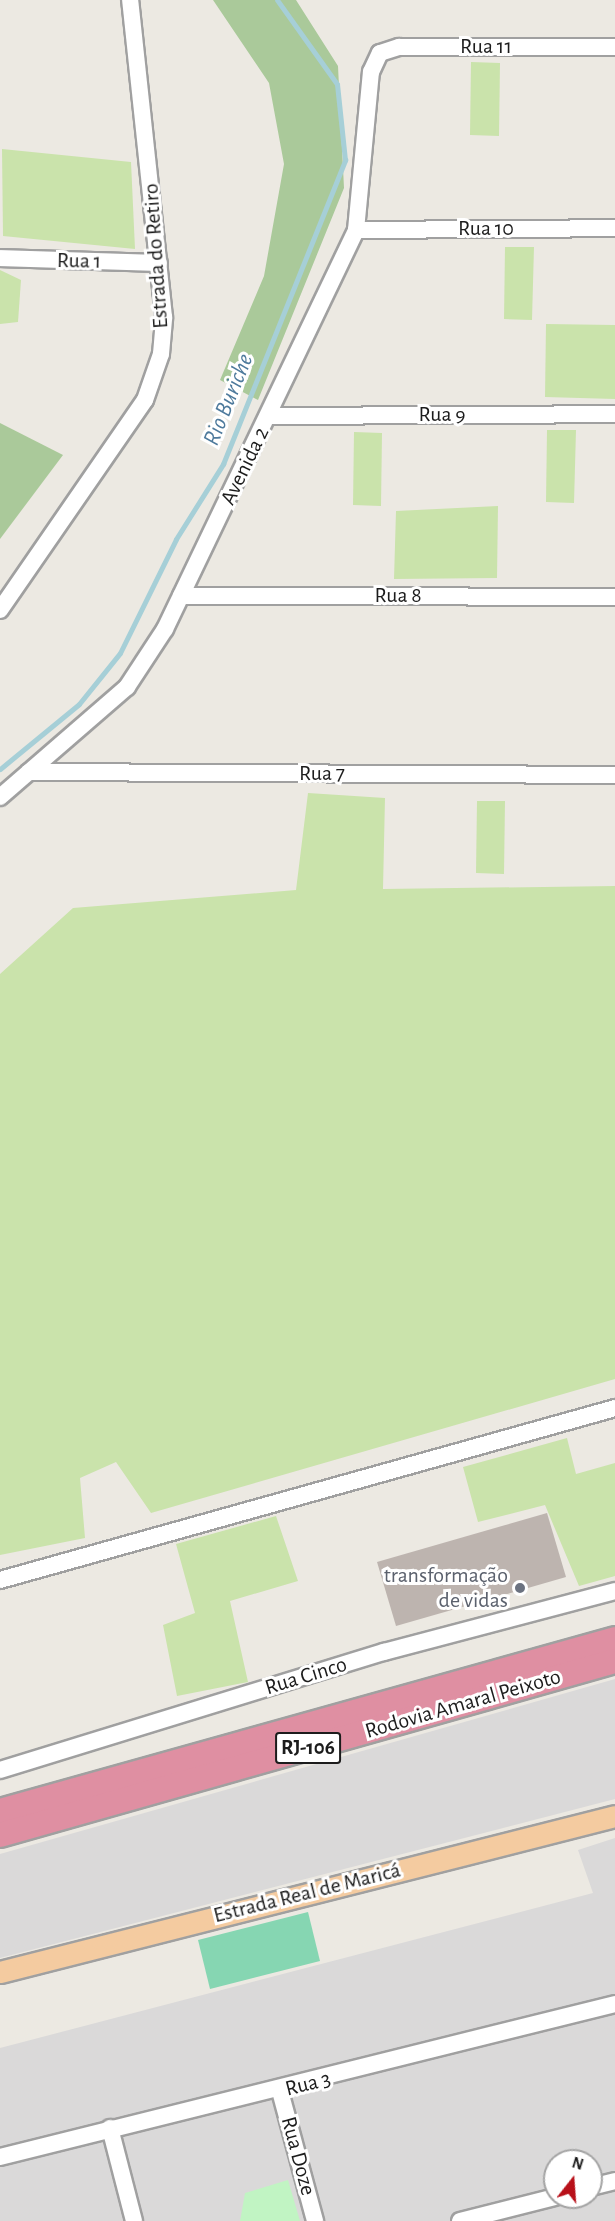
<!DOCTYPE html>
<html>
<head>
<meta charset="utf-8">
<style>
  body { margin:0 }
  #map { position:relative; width:615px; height:2221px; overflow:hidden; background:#ece9e2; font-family:"Alegreya Sans",sans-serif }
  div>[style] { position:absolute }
  .residential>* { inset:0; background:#dad9d9 }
  .grass>* { inset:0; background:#cae3ab }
  .forest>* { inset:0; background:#aac99a }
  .park>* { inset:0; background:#c1f4c3 }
  .pitch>* { inset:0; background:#86d6b2 }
  .stream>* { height:5px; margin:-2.5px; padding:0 2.5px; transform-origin:2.5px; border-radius:2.5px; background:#a6cfd7 }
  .building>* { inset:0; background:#bdb4af }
  .roads { filter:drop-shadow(2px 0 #a0a0a0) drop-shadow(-2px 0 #a0a0a0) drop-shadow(0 2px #a0a0a0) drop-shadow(0 -2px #a0a0a0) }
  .minor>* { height:16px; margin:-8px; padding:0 8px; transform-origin:8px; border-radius:8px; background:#fff }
  .major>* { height:21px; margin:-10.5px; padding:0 10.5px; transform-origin:10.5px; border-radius:10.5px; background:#f4cba0 }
  .highway>* { height:24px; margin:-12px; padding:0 12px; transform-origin:12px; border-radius:12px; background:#df8fa2 }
  .dots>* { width:16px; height:16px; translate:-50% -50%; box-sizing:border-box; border:3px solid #fff; border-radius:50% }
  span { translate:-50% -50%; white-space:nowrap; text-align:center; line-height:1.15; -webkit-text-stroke:6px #fff; paint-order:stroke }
  .shield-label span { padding:2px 4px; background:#fff; border:2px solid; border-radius:4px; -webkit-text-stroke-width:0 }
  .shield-label { font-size:21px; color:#1c1c1c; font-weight:700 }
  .street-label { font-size:22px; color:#1c1c1c }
  .worship-label { font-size:22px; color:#5b616d }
  .right { translate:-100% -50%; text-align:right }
  .water-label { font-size:24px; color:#4e7a9c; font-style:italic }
  .north { position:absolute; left:543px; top:2149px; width:60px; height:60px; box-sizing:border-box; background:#fff; border:2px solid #a4a4a4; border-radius:50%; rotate:17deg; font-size:16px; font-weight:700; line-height:24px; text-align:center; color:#1c1c1c }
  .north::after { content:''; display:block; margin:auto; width:21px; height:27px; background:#b81019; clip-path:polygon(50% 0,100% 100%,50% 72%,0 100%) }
</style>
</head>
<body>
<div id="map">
  <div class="residential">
    <div style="clip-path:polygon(615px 1679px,615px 1799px,0 1958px,0 1854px)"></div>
    <div style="clip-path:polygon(evenodd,615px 1838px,615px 2221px,0 2221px,0 2048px,593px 1893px,578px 1850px,615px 1838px,555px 2161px,591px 2161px,591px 2197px,555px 2197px,555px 2161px)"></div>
  </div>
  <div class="grass">
    <div style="clip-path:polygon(471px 62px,500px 63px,499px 136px,470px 135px)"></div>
    <div style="clip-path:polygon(2px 149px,131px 162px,135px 249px,3px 236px)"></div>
    <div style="clip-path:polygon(505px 247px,534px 247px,532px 320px,504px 319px)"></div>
    <div style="clip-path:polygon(0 270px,21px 280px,18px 322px,0 324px)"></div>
    <div style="clip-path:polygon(546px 324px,615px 325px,615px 399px,545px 397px)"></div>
    <div style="clip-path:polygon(547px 430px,576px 430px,574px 503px,546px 502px)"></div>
    <div style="clip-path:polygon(354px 432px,382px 433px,381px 506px,353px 505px)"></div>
    <div style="clip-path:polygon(498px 506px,497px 578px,394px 579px,396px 511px)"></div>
    <div style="clip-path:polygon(308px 793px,385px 798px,383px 889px,615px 886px,615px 1379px,151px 1513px,116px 1462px,80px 1478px,85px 1538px,0 1555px,0 974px,73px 908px,296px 890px)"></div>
    <div style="clip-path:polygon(477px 801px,505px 801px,504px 874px,476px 873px)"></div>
    <div style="clip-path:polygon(567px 1438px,576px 1474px,615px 1463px,615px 1576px,579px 1586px,545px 1505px,478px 1522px,463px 1467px)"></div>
    <div style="clip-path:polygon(276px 1516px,298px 1581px,230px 1601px,248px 1682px,177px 1696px,163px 1625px,195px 1613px,176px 1544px)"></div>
  </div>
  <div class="forest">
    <div style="clip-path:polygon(213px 0,296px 0,338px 66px,344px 188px,258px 400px,220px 380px,264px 276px,284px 164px,269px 83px)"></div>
    <div style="clip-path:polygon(0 423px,63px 455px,0 539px)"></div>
  </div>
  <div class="park">
    <div style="clip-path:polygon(288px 2180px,300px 2221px,240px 2221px,245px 2193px)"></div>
  </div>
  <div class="pitch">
    <div style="clip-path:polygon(308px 1912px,320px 1961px,210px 1989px,198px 1940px)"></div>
  </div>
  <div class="stream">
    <div style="left:0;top:769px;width:102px;rotate:-39.4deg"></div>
    <div style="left:79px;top:704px;width:65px;rotate:-51.2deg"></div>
    <div style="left:120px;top:653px;width:127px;rotate:-63.8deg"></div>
    <div style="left:176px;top:539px;width:89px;rotate:-57.9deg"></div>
    <div style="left:223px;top:464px;width:328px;rotate:-68.1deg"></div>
    <div style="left:345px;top:160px;width:76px;rotate:-96deg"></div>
    <div style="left:337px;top:84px;width:103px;rotate:-125.5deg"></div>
  </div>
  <div class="building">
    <div style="clip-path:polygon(547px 1513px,566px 1577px,396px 1626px,377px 1562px)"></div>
  </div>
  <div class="roads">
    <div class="minor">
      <div style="left:356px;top:230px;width:259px;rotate:-0.4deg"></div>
      <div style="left:0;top:258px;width:159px;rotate:1.8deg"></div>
      <div style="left:269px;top:416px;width:346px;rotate:-0.3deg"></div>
      <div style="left:181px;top:596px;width:434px;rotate:0.1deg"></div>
      <div style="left:0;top:610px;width:255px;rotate:-55.4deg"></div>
      <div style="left:145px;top:400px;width:49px;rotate:-70.8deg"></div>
      <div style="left:161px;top:354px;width:37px;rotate:-85deg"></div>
      <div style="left:164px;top:317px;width:319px;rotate:-96.1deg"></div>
      <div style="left:29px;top:772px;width:586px;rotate:0.29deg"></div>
      <div style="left:0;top:797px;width:168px;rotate:-40.9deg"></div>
      <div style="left:127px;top:687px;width:69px;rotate:-56.8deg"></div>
      <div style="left:165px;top:629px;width:442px;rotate:-64.4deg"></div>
      <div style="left:356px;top:230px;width:159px;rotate:-84.6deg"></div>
      <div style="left:371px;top:72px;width:21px;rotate:-65deg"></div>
      <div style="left:380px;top:53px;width:20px;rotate:-18deg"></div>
      <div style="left:399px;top:47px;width:216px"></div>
      <div style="left:0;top:1580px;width:639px;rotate:-15.62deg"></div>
      <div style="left:0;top:1770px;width:402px;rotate:-17.1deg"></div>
      <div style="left:384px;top:1652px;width:239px;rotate:-14.8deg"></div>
      <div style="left:280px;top:2091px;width:135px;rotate:74.9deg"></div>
      <div style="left:110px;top:2128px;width:96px;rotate:75.5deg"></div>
      <div style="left:0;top:2157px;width:634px;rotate:-13.97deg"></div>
      <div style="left:591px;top:2187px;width:25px;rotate:-14deg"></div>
      <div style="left:460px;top:2221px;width:98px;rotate:-14.2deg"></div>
    </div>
    <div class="major">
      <div style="left:0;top:1972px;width:634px;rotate:-14.23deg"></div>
    </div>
    <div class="highway">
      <div style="left:0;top:1811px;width:639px;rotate:-15.62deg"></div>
      <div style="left:0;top:1835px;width:639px;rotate:-15.8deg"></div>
    </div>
  </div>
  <div class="dots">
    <div style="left:520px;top:1588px;background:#6b7280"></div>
  </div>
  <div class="shield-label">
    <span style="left:308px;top:1748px">RJ-106</span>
  </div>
  <div class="street-label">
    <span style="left:486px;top:47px">Rua 11</span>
    <span style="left:486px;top:229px">Rua 10</span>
    <span style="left:156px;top:256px;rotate:-94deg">Estrada do Retiro</span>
    <span style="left:79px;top:261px;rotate:1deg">Rua 1</span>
    <span style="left:442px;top:415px">Rua 9</span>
    <span style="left:245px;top:466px;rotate:-64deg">Avenida 2</span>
    <span style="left:398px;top:596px">Rua 8</span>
    <span style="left:322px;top:774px">Rua 7</span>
    <span style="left:306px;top:1676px;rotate:-17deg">Rua Cinco</span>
    <span style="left:463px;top:1704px;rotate:-16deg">Rodovia Amaral Peixoto</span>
    <span style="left:307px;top:1893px;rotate:-14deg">Estrada Real de Maricá</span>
    <span style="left:308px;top:2084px;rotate:-14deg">Rua 3</span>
    <span style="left:298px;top:2156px;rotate:75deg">Rua Doze</span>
  </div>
  <div class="worship-label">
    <span class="right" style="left:508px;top:1588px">transformação<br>de vidas</span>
  </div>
  <div class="water-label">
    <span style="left:229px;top:400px;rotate:-68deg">Rio Buriche</span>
  </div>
  <div class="north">N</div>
</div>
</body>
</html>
